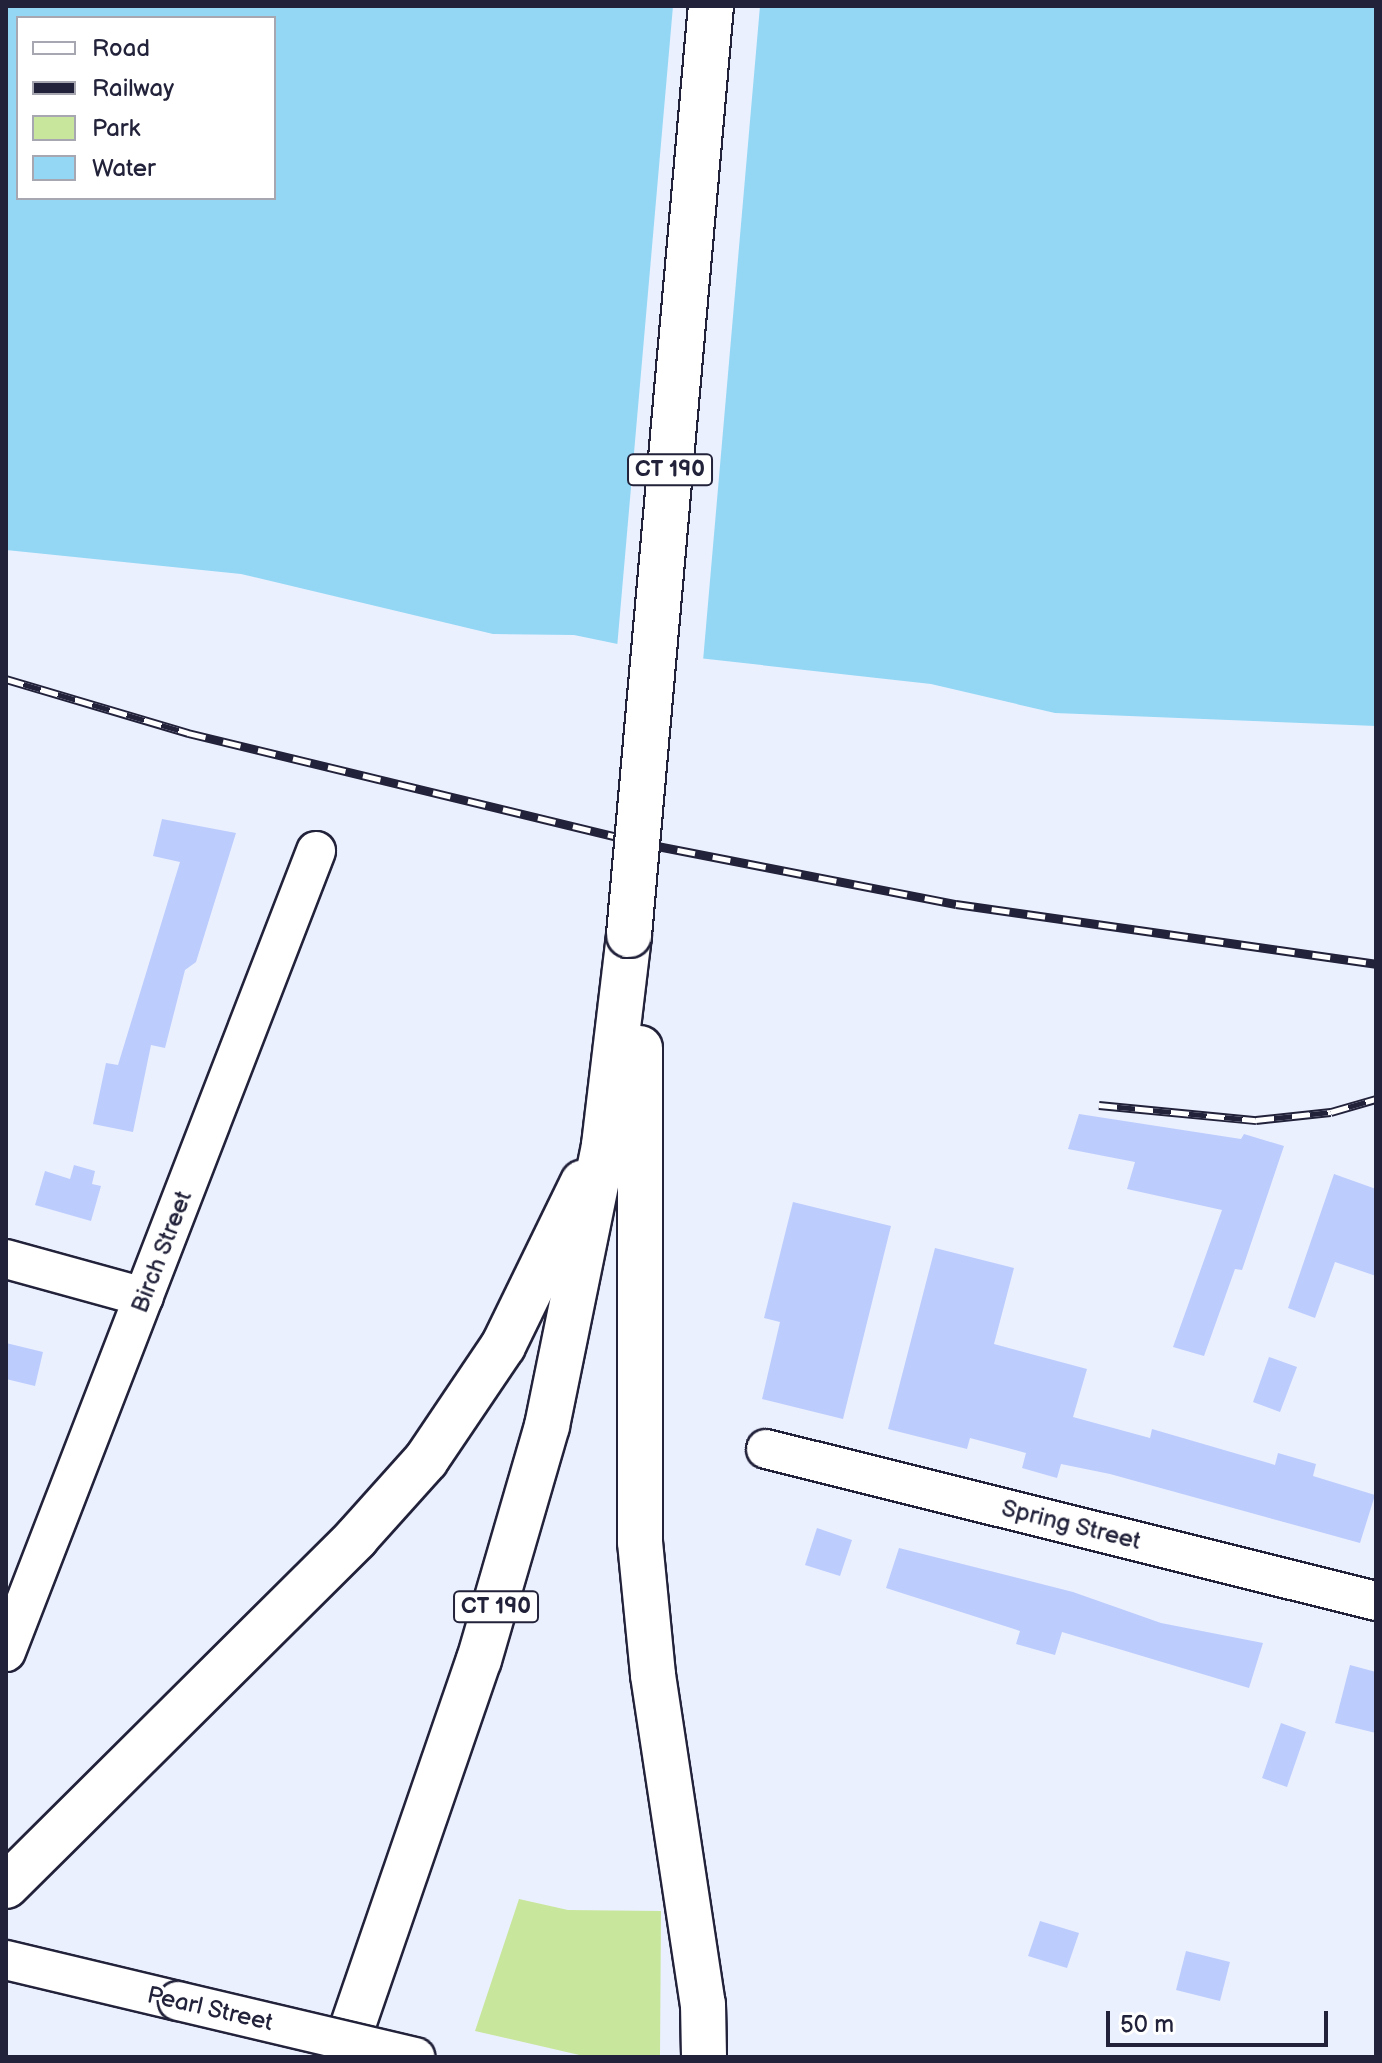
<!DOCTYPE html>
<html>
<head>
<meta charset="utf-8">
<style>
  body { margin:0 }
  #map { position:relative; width:1382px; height:2063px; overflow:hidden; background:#ebf0fe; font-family:"Balsamiq Sans",sans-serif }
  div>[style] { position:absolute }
  .green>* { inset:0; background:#c9e69d }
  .water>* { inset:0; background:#93d7f5 }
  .pier>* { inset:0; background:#ebf0fe }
  .building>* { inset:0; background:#bcccfd }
  .roads { filter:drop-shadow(2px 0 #22223b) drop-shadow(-2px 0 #22223b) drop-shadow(0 2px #22223b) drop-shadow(0 -2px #22223b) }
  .minor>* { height:38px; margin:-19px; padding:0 19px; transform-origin:19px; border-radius:19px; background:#fff }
  .major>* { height:44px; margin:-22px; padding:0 22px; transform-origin:22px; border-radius:22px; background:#fff }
  .rail>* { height:9px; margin-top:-4.5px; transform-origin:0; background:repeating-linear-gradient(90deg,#fff 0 18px,#22223b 0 36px); box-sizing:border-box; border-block:2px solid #22223b }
  .bridges { filter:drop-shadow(2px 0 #22223b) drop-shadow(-2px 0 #22223b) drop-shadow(0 2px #22223b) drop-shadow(0 -2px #22223b) }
  .minor-bridge>* { height:38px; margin:-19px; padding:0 19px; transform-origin:19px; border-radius:19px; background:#fff }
  .major-bridge>* { height:44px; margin:-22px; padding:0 22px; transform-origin:22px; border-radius:22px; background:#fff }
  span { translate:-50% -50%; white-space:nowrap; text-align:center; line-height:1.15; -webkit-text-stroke:6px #fff; paint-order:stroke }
  .shield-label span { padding:2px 6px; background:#fff; border:2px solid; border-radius:6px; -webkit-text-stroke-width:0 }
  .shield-label { font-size:22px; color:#22223b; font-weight:700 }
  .street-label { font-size:24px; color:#22223b }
  .frame { position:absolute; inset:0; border:8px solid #22223b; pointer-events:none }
  .legend { position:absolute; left:16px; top:16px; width:260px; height:184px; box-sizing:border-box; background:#fff; border:2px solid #a7a7b1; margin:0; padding:10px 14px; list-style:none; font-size:24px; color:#22223b }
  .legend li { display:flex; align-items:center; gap:16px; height:40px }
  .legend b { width:40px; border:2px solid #a7a7b1 }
  .scale { position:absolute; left:1106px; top:2011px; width:222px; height:36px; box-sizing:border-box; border:4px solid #22223b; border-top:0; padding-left:10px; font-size:24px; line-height:28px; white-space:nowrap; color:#22223b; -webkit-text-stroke:6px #fff; paint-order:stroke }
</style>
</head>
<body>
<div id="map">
  <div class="green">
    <div style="clip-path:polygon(519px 1899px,568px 1910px,661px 1911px,660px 2057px,588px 2057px,475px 2031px)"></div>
  </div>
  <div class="water">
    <div style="clip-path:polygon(evenodd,6px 6px,1376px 6px,1376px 726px,1055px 713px,931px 684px,671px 655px,574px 635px,493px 634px,241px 574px,6px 550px,6px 6px,18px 18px,274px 18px,274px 198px,18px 198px,18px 18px)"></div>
  </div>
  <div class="pier">
    <div style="clip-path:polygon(673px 6px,760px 6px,703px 661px,617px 648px)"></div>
  </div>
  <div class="building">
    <div style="clip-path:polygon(162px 819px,236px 833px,196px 962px,185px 970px,165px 1048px,151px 1045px,133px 1132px,93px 1124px,106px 1063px,118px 1065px,180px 862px,153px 856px)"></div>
    <div style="clip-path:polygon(1079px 1114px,1241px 1139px,1244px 1134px,1284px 1146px,1242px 1270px,1235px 1269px,1204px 1356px,1173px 1347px,1222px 1210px,1127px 1189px,1135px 1162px,1068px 1149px)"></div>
    <div style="clip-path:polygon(74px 1165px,95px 1171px,92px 1184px,101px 1186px,91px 1221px,35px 1205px,45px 1171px,70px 1179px)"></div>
    <div style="clip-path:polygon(1334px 1174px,1376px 1189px,1376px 1276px,1335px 1262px,1315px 1318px,1288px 1308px)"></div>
    <div style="clip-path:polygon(793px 1202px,891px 1226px,843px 1419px,762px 1399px,780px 1322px,764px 1318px)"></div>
    <div style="clip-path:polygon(935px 1248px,1014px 1268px,994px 1344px,1087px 1369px,1073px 1417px,1150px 1438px,1152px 1429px,1275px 1465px,1278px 1453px,1316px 1464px,1313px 1476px,1375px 1495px,1360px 1543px,1110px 1474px,1061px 1464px,1057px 1478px,1022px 1468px,1026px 1453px,970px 1438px,967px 1449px,888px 1429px)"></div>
    <div style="clip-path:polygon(6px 1343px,43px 1352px,35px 1386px,6px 1379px)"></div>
    <div style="clip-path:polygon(1269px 1357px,1297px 1367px,1280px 1412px,1253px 1402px)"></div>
    <div style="clip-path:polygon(817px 1528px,852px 1540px,840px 1576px,805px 1565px)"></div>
    <div style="clip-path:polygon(899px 1548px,1073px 1592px,1161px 1623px,1263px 1643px,1249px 1688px,1062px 1632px,1055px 1655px,1016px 1644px,1020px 1631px,886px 1588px)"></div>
    <div style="clip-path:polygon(1350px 1665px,1376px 1672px,1376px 1733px,1335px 1723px)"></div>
    <div style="clip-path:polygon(1281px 1723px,1306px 1732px,1287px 1787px,1262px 1778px)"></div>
    <div style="clip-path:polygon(1040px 1921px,1079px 1933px,1067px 1968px,1028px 1956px)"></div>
    <div style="clip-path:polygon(1186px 1951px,1230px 1962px,1220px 2001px,1176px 1990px)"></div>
  </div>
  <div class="roads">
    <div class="minor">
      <div style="left:6px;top:1259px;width:143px;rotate:15.4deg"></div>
      <div style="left:766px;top:1449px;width:629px;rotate:13.99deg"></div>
      <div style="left:6px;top:1652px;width:859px;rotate:-68.84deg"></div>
      <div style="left:6px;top:1960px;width:177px;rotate:13.4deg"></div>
    </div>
    <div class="major">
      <div style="left:640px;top:1048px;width:494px;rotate:90deg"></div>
      <div style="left:640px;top:1542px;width:134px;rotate:84.4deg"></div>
      <div style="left:653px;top:1675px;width:333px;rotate:81.4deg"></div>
      <div style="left:703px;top:2004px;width:53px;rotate:88.9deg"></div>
      <div style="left:6px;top:1886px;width:494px;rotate:-44.8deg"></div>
      <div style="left:356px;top:1538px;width:105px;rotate:-48.1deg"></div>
      <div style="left:426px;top:1460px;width:138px;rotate:-56deg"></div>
      <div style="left:503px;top:1346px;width:182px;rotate:-64deg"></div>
      <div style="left:342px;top:2057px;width:420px;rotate:-71deg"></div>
      <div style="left:479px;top:1660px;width:244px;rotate:-73.8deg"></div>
      <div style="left:547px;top:1426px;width:287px;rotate:-78.5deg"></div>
      <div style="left:604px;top:1145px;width:211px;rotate:-83.2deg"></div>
    </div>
  </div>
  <div class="rail">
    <div style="left:6px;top:679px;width:190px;rotate:16.5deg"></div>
    <div style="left:188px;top:733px;width:467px;rotate:13.6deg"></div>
    <div style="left:642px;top:843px;width:320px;rotate:11deg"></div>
    <div style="left:956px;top:904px;width:424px;rotate:8.1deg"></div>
    <div style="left:1099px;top:1105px;width:158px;rotate:5.5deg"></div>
    <div style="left:1256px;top:1120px;width:75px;rotate:-6.1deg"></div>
    <div style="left:1331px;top:1112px;width:47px;rotate:-16.1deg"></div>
  </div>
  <div class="bridges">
    <div class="minor-bridge">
      <div style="left:178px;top:2001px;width:244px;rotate:13.3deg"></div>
    </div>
    <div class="major-bridge">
      <div style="left:629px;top:935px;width:933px;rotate:-84.96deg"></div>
    </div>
  </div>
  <div class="shield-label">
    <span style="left:670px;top:470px">CT 190</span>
    <span style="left:496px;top:1607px">CT 190</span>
  </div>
  <div class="street-label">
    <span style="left:162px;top:1252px;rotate:-69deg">Birch Street</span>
    <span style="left:1071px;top:1525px;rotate:14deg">Spring Street</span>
    <span style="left:210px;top:2009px;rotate:13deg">Pearl Street</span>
  </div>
  <div class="frame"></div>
  <ul class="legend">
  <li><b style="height:10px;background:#fff"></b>Road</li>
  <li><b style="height:10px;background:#22223b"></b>Railway</li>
  <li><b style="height:22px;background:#c9e69d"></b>Park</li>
  <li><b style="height:22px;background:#93d7f5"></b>Water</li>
  </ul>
  <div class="scale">50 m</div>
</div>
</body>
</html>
